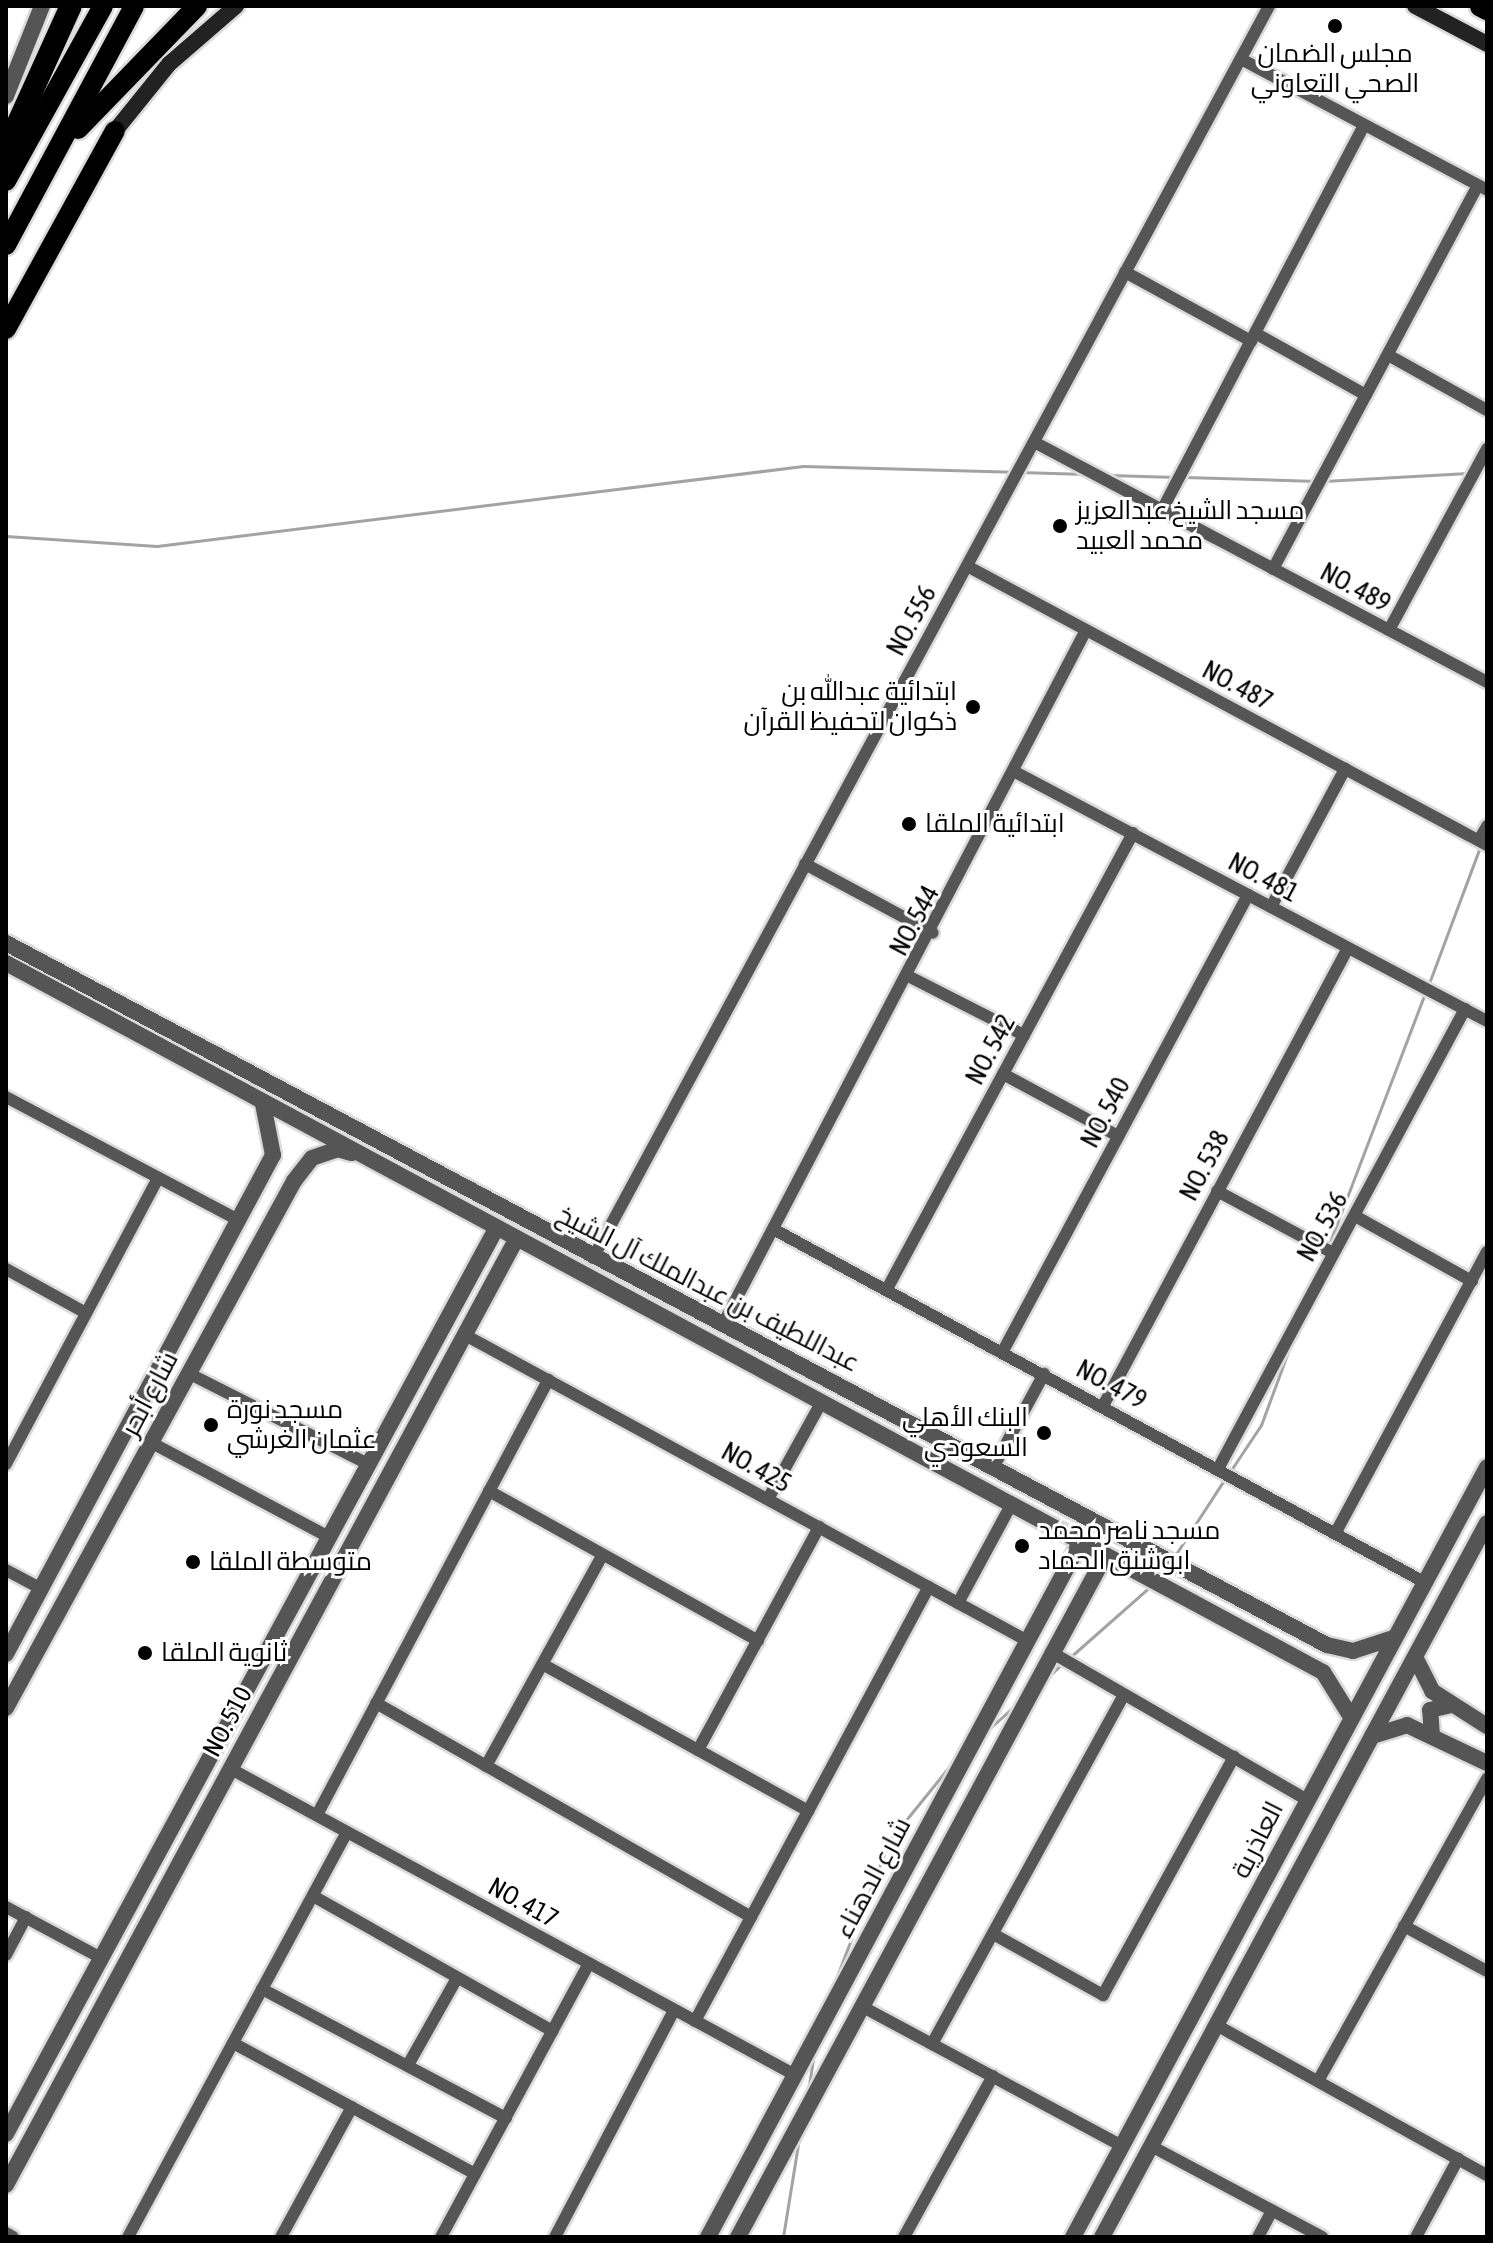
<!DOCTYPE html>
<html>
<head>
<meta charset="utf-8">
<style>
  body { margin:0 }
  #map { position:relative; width:1493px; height:2243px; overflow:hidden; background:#fff; font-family:"Asap Condensed",Cairo,sans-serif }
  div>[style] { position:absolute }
  .stream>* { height:3px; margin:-1.5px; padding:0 1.5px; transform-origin:1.5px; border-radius:1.5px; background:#a3a3a3 }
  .roads { filter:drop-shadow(2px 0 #dbdbdb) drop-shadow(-2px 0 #dbdbdb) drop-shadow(0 2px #dbdbdb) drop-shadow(0 -2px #dbdbdb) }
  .minor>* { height:12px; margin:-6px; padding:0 6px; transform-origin:6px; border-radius:6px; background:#555 }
  .tertiary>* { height:16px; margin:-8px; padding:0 8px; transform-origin:8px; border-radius:8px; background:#555 }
  .secondary>* { height:16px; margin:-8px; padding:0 8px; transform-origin:8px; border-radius:8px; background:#222 }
  .primary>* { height:20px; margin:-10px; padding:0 10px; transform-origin:10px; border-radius:10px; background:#000 }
  .trunk>* { height:20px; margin:-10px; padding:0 10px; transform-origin:10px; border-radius:10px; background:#000 }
  .motorway>* { height:22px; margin:-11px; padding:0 11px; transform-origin:11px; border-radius:11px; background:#000 }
  .dots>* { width:22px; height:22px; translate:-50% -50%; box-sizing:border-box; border:4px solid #fff; border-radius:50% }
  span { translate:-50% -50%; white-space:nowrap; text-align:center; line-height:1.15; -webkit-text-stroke:6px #fff; paint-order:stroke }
  .poi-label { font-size:26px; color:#000 }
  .left { translate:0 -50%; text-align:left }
  .right { translate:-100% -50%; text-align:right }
  .street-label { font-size:26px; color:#000 }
  .frame { position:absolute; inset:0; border:8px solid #000; pointer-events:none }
</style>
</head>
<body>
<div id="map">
  <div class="stream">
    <div style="left:1020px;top:472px;width:65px;rotate:1.8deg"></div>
    <div style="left:1108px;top:475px;width:69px;rotate:1.7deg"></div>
    <div style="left:1184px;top:477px;width:133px;rotate:1.7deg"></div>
    <div style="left:1324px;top:481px;width:144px;rotate:-3.2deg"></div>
    <div style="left:6px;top:536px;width:151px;rotate:3.8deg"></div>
    <div style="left:157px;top:546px;width:651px;rotate:-7.06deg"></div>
    <div style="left:803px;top:466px;width:210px;rotate:1.6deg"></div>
    <div style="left:1428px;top:986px;width:148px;rotate:-69.5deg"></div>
    <div style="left:1328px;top:1247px;width:272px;rotate:-69.1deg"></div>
    <div style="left:1229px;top:1473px;width:58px;rotate:-56.3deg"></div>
    <div style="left:1261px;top:1425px;width:86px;rotate:-69.7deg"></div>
    <div style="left:1174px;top:1557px;width:92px;rotate:-57deg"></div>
    <div style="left:1068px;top:1659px;width:112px;rotate:-41.4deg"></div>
    <div style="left:1050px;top:1675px;width:16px;rotate:-43deg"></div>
    <div style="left:990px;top:1728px;width:36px;rotate:-42deg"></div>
    <div style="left:830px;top:1994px;width:164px;rotate:-68.9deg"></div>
    <div style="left:889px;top:1841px;width:108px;rotate:-51deg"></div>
    <div style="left:808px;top:2091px;width:36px;rotate:-81deg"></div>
    <div style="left:783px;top:2237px;width:100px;rotate:-80.8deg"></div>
  </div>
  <div class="roads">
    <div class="minor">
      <div style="left:1241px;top:59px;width:279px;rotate:28deg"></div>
      <div style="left:1125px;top:272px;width:144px;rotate:28.7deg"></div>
      <div style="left:1255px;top:333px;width:127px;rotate:29.2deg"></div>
      <div style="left:1388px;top:355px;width:113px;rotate:29.1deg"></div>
      <div style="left:1034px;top:442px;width:513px;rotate:27.91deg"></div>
      <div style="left:1162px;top:510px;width:433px;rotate:-62.3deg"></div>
      <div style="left:967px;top:566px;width:590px;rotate:28.22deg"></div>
      <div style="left:1273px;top:569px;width:435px;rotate:-61.9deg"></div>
      <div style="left:1389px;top:630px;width:206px;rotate:-61.6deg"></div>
      <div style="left:1017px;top:773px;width:531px;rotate:27.82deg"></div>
      <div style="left:1479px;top:840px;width:16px;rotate:-60deg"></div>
      <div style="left:805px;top:864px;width:145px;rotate:28.3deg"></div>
      <div style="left:1271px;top:907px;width:157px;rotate:-61.8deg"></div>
      <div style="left:910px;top:977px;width:128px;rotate:27deg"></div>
      <div style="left:1003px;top:1074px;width:131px;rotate:28.3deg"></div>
      <div style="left:6px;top:1097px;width:263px;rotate:27.9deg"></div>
      <div style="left:1217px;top:1191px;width:132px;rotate:28.1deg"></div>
      <div style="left:1355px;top:1216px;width:134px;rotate:29.1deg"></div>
      <div style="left:775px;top:1230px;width:738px;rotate:28.47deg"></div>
      <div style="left:593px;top:1258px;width:1423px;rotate:-61.63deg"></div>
      <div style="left:6px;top:1269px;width:91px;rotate:28.8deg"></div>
      <div style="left:887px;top:1289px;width:518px;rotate:-61.65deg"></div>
      <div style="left:722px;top:1326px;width:785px;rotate:-62.39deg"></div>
      <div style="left:465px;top:1335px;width:639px;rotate:28.53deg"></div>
      <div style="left:1003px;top:1351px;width:518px;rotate:-61.75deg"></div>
      <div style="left:188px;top:1373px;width:202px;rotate:26.8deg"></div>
      <div style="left:1103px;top:1406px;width:519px;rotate:-61.86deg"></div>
      <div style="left:152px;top:1443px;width:200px;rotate:28deg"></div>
      <div style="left:6px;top:1464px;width:324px;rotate:-62deg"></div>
      <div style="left:994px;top:1466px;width:105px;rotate:-61.5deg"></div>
      <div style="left:1219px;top:1467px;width:520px;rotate:-61.76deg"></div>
      <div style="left:489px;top:1491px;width:308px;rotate:29.1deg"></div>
      <div style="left:768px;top:1499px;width:110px;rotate:-61.1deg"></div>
      <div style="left:1336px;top:1532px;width:318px;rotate:-61.7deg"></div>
      <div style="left:6px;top:1570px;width:40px;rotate:28deg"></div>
      <div style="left:958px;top:1603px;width:111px;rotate:-61.6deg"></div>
      <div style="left:1051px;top:1652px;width:294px;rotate:30deg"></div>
      <div style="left:544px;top:1665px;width:302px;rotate:28.9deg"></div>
      <div style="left:376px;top:1703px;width:432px;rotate:29.7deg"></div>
      <div style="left:698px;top:1750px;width:254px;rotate:-61.5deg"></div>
      <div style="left:486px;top:1766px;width:240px;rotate:-61.1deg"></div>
      <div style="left:231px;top:1769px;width:642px;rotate:28.48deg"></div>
      <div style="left:317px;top:1815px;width:493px;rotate:-62deg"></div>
      <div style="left:313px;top:1896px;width:275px;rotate:29.4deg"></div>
      <div style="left:6px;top:1907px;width:108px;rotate:28.2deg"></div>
      <div style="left:1404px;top:1926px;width:94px;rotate:28.5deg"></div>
      <div style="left:993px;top:1934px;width:126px;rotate:29deg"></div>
      <div style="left:1103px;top:1995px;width:272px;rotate:-61.2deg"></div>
      <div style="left:6px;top:1955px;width:43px;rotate:-62.2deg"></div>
      <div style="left:262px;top:1989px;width:276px;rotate:27.9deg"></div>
      <div style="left:861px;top:2006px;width:296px;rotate:28.2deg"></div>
      <div style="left:695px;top:2021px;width:493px;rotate:-61.7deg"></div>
      <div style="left:1216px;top:2025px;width:310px;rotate:29deg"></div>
      <div style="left:233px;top:2043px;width:275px;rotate:28.4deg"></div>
      <div style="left:932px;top:2044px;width:398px;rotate:-61.2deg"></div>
      <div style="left:408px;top:2065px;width:100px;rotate:-60.6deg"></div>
      <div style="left:1318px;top:2081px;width:347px;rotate:-60.8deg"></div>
      <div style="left:1151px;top:2146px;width:194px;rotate:28deg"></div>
      <div style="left:6px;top:2233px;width:8px;rotate:30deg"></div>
      <div style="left:128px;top:2237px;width:460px;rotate:-61.6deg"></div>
      <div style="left:281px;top:2237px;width:148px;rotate:-61.4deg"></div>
      <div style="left:441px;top:2237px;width:311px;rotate:-61.6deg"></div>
      <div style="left:555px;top:2237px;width:256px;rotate:-62.3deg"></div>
      <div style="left:904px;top:2237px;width:184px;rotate:-61.1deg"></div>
      <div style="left:1258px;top:2237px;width:30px;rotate:-62deg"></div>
      <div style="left:1416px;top:2237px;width:89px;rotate:-61.7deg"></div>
    </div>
    <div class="tertiary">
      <div style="left:6px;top:96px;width:97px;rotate:-68.2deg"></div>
      <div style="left:6px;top:943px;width:1496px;rotate:27.99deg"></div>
      <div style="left:1327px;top:1645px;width:27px;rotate:13deg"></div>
      <div style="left:1353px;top:1651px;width:42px;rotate:-18deg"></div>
      <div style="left:6px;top:963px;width:1496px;rotate:28.3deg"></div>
      <div style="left:1323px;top:1672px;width:53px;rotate:58.1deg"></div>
      <div style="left:6px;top:1654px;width:566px;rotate:-61.85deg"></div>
      <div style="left:273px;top:1155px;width:52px;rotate:-101.1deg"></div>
      <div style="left:1415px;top:1657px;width:38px;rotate:63deg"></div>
      <div style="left:1432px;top:1691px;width:65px;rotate:32.5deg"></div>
      <div style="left:6px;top:1708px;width:601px;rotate:-61.34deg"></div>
      <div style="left:294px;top:1181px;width:29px;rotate:-52deg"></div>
      <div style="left:312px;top:1158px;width:28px;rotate:-19deg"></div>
      <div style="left:338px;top:1149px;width:14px;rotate:17deg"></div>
      <div style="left:1372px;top:1736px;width:37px;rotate:-17deg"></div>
      <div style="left:1407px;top:1725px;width:89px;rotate:25.4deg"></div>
      <div style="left:1432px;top:1736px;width:26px;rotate:-94deg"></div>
      <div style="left:1430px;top:1710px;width:22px;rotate:-13deg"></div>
      <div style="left:6px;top:2134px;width:1029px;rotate:-61.57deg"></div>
      <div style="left:6px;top:2185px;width:1074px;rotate:-61.65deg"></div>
      <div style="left:708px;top:2237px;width:787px;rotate:-61.81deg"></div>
      <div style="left:738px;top:2237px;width:774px;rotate:-61.68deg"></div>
      <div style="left:1073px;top:2237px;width:874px;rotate:-61.73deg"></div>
      <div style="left:1102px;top:2237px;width:811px;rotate:-61.67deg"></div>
    </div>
    <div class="secondary">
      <div style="left:1415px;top:6px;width:81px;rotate:27.8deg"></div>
      <div style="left:115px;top:131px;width:86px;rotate:-51.1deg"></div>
      <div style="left:169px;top:64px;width:89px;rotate:-40.9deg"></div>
    </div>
    <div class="primary">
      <div style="left:6px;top:329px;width:226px;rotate:-61.2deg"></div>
    </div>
    <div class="trunk">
      <div style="left:78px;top:129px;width:171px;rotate:-45.9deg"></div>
      <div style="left:6px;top:181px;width:200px;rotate:-61deg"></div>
      <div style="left:6px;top:245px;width:271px;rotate:-61.8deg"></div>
    </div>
    <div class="motorway">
      <div style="left:1481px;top:6px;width:7px;rotate:27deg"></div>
      <div style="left:6px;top:149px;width:157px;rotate:-65.6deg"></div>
    </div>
  </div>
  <div class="dots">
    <div style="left:1335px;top:26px;background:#000"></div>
    <div style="left:1060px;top:526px;background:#000"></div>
    <div style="left:973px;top:707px;background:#000"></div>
    <div style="left:909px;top:824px;background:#000"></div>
    <div style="left:211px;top:1425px;background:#000"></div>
    <div style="left:1044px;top:1433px;background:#000"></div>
    <div style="left:1022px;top:1546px;background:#000"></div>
    <div style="left:193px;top:1562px;background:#000"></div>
    <div style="left:145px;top:1653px;background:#000"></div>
  </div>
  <div class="poi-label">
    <span style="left:1335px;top:69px">مجلس الضمان<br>الصحي التعاوني</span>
    <span class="left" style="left:1076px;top:526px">مسجد الشيخ عبدالعزيز<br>محمد العبيد</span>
    <span class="right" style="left:957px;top:707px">ابتدائية عبدالله بن<br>ذكوان لتحفيظ القرآن</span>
    <span class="left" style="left:925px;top:824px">ابتدائية الملقا</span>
    <span class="left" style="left:227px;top:1425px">مسجد نورة<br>عثمان الغرشي</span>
    <span class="right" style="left:1028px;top:1433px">البنك الأهلي<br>السعودي</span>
    <span class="left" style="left:1038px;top:1546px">مسجد ناصر محمد<br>ابوشنق الحماد</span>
    <span class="left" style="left:209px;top:1562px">متوسطة الملقا</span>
    <span class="left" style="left:161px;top:1653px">ثانوية الملقا</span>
  </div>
  <div class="street-label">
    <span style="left:1355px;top:588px;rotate:28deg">NO. 489</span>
    <span style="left:912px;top:621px;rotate:-62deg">NO. 556</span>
    <span style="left:1237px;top:686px;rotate:28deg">NO. 487</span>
    <span style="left:1263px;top:878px;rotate:28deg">NO. 481</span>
    <span style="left:915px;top:921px;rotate:-62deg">NO. 544</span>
    <span style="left:991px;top:1050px;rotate:-62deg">NO. 542</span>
    <span style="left:1106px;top:1113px;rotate:-62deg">NO. 540</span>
    <span style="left:1205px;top:1166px;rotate:-62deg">NO. 538</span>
    <span style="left:1323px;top:1227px;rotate:-61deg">NO. 536</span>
    <span style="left:708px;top:1289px;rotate:27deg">عبداللطيف بن عبدالملك آل الشيخ</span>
    <span style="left:1111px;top:1385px;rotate:28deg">NO. 479</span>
    <span style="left:150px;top:1394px;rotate:-62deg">شارع أبحر</span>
    <span style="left:756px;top:1468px;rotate:29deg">NO. 425</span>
    <span style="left:228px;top:1722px;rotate:-62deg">NO. 510</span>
    <span style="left:1258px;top:1840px;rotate:-63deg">العاذرية</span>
    <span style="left:873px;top:1878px;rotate:-62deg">شارع الدهناء</span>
    <span style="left:523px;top:1903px;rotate:29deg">NO. 417</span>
  </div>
  <div class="frame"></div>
</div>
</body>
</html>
